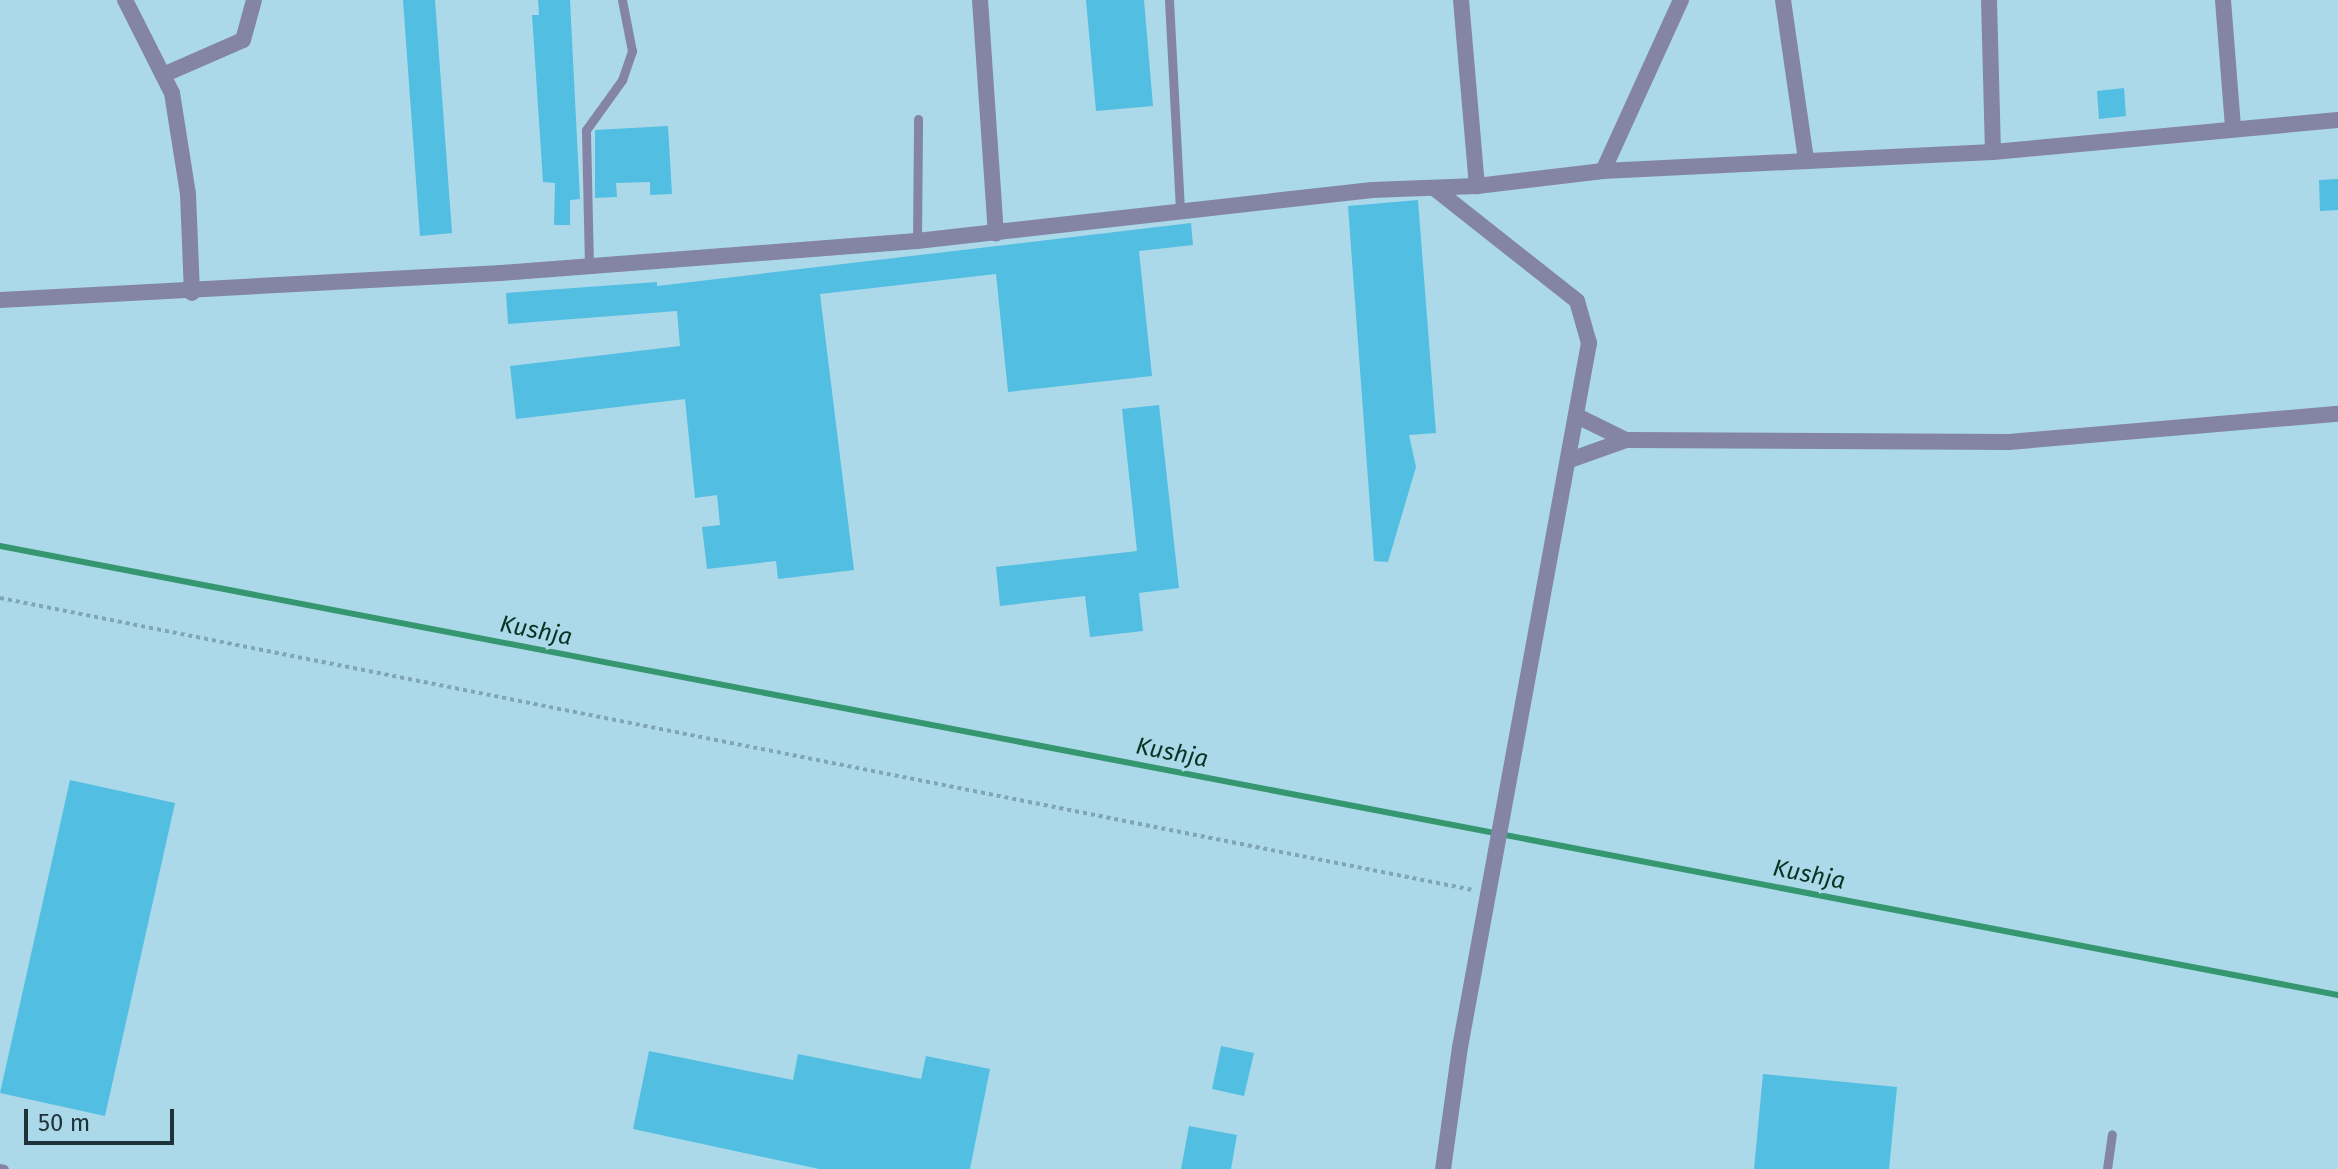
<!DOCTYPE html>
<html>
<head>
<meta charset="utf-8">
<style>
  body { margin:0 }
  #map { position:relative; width:2338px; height:1169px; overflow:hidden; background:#acd9e9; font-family:"Fira Sans",sans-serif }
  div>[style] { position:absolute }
  .stream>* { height:6px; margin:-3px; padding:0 3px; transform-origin:3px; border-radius:3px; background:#35976f }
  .building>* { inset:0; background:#52bee1 }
  .path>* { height:4px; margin-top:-2px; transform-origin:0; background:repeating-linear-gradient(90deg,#81a6b3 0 4px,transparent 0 8px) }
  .service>* { height:9px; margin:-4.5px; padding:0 4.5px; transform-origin:4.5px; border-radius:4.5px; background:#8485a6 }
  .minor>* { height:16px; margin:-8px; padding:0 8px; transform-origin:8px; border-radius:8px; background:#8485a6 }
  span { translate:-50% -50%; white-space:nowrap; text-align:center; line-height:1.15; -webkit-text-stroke:6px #acd9e9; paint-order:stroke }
  .water-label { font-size:24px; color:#073322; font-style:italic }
  .scale { position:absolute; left:24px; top:1109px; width:150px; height:36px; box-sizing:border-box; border:4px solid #203239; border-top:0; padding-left:10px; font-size:24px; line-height:28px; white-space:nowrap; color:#203239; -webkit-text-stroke:6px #acd9e9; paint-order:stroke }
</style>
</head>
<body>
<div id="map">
  <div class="stream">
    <div style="left:0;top:546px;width:2381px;rotate:10.87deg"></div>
  </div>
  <div class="building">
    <div style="clip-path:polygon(403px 0,435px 0,452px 233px,420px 236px)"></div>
    <div style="clip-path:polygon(538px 0,570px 0,580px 199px,570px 200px,570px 225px,554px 225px,555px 183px,543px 182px,532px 15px,539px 15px)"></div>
    <div style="clip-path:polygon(1086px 0,1144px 0,1153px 106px,1096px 111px)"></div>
    <div style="clip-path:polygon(2124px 88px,2126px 116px,2099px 119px,2097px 91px)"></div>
    <div style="clip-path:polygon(668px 126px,672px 194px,650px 195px,650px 182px,616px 183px,617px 197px,595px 198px,595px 130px)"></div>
    <div style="clip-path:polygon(2338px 179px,2338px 210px,2320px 211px,2319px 180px)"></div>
    <div style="clip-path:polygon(1418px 200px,1436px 433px,1409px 435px,1416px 467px,1388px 562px,1374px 561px,1348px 206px)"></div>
    <div style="clip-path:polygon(1191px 223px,1193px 245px,1139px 251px,1152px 376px,1008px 392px,996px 274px,820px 294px,854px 570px,778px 579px,776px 561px,707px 569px,702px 527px,720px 525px,717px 495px,695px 498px,685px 399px,516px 419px,510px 366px,680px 346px,677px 311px,508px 324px,506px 293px,657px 282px,657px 286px)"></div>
    <div style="clip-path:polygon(1159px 405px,1179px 588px,1139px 593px,1143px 631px,1090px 637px,1085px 596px,1000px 606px,996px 567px,1137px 551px,1122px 409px)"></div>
    <div style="clip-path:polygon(70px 780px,175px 803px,105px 1116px,0 1093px)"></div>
    <div style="clip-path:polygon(1221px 1046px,1254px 1053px,1244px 1096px,1212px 1089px)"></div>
    <div style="clip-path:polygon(649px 1051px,793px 1080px,798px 1054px,921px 1079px,926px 1056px,990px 1069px,970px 1169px,819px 1169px,633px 1129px)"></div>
    <div style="clip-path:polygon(1763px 1074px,1897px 1087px,1889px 1169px,1754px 1169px)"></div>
    <div style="clip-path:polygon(1189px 1126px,1237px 1135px,1231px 1169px,1181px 1169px)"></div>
  </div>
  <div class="path">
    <div style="left:0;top:598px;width:1503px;rotate:11.21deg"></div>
  </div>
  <div class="service">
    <div style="left:1169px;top:0;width:211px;rotate:87deg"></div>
    <div style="left:917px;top:241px;width:122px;rotate:-89.5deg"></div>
    <div style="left:589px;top:265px;width:135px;rotate:-91.3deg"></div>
    <div style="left:586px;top:130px;width:62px;rotate:-54.2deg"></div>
    <div style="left:622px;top:80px;width:31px;rotate:-71deg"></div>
    <div style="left:632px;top:51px;width:52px;rotate:-101.1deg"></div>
    <div style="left:0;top:1168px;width:4px;rotate:14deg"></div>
    <div style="left:2107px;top:1169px;width:35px;rotate:-82deg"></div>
  </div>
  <div class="minor">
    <div style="left:125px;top:0;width:104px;rotate:63.2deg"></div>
    <div style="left:172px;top:93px;width:102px;rotate:81deg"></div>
    <div style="left:188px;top:194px;width:99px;rotate:87.7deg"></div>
    <div style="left:980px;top:0;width:234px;rotate:86.1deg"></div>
    <div style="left:1461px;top:0;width:187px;rotate:85.1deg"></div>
    <div style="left:1783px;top:0;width:161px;rotate:81.8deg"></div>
    <div style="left:1989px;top:0;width:152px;rotate:88.5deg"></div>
    <div style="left:2223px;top:0;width:127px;rotate:85.5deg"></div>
    <div style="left:163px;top:75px;width:87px;rotate:-23.6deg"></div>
    <div style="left:243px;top:40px;width:41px;rotate:-74.6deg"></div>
    <div style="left:1603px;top:171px;width:188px;rotate:-65.5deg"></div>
    <div style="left:1434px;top:188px;width:182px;rotate:38.3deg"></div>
    <div style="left:1577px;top:301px;width:44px;rotate:74.1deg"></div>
    <div style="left:1589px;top:343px;width:716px;rotate:100.38deg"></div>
    <div style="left:1460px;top:1047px;width:123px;rotate:97.9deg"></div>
    <div style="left:0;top:300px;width:502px;rotate:-3.08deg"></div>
    <div style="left:501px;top:273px;width:417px;rotate:-4.4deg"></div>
    <div style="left:917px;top:241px;width:458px;rotate:-6.4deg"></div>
    <div style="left:1372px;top:190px;width:105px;rotate:-2.2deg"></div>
    <div style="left:1477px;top:186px;width:127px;rotate:-6.8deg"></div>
    <div style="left:1603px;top:171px;width:390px;rotate:-2.8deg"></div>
    <div style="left:1993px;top:152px;width:346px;rotate:-5.3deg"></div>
    <div style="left:1579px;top:417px;width:52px;rotate:26.1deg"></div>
    <div style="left:1626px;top:440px;width:383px;rotate:0.3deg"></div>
    <div style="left:2009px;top:442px;width:330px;rotate:-4.9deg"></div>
    <div style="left:1570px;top:460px;width:59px;rotate:-19.7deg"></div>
  </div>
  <div class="water-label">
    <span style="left:536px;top:631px;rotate:11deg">Kushja</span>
    <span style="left:1172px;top:753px;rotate:11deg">Kushja</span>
    <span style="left:1809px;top:875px;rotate:11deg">Kushja</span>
  </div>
  <div class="scale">50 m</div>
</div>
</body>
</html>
